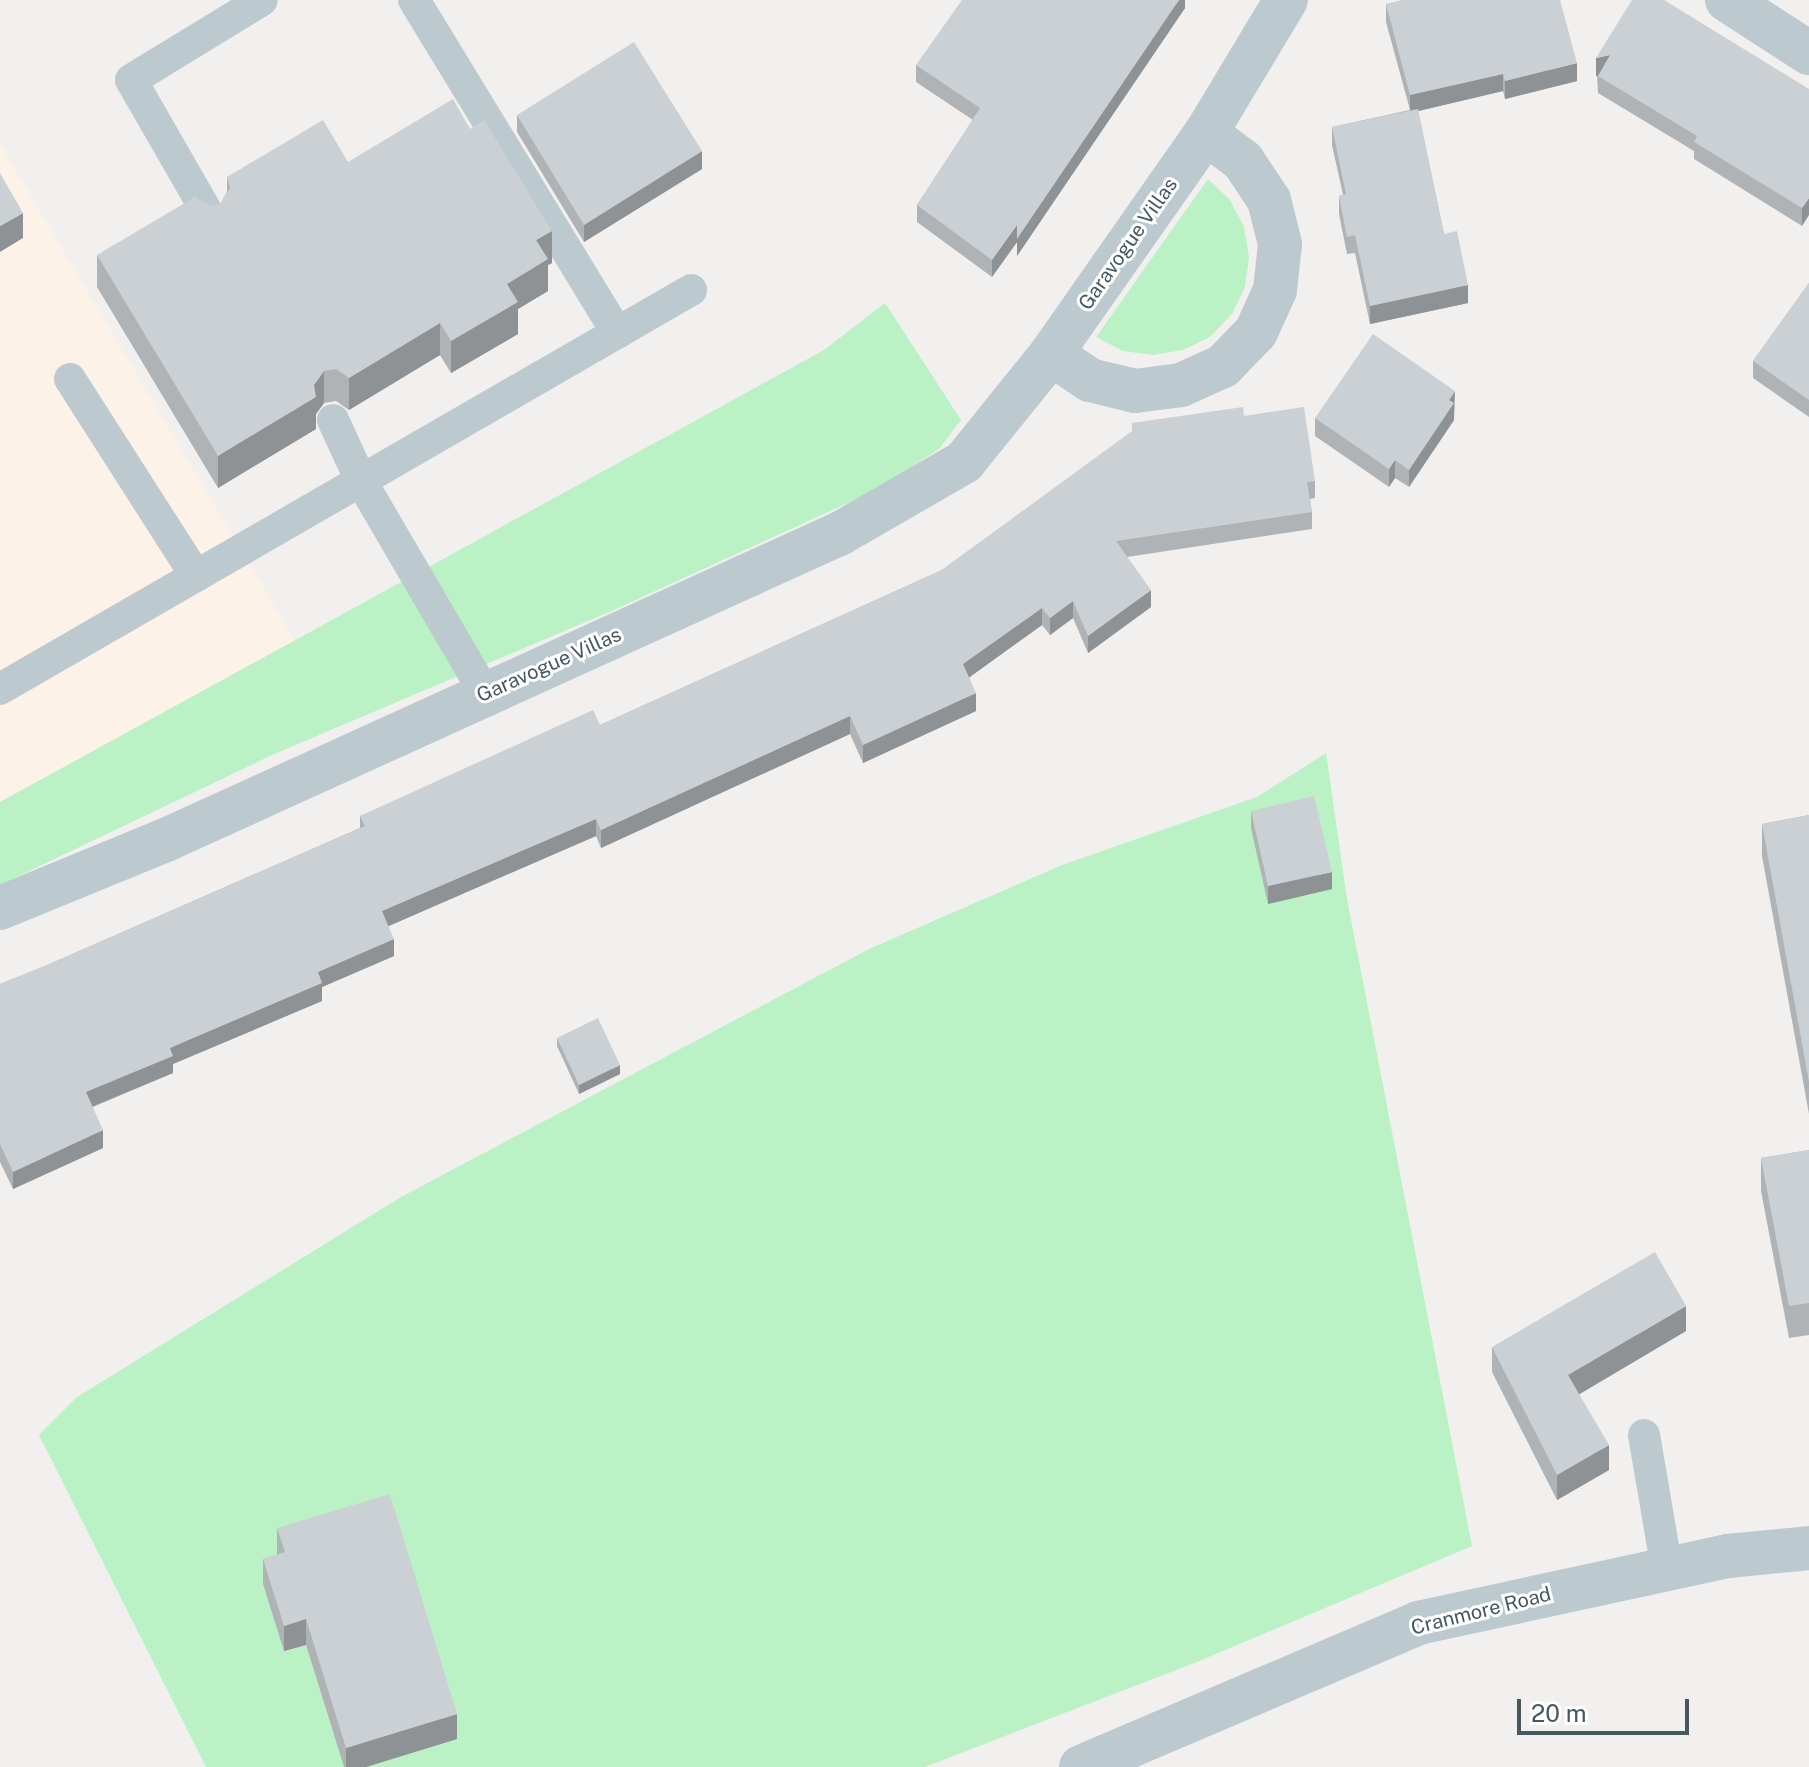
<!DOCTYPE html>
<html>
<head>
<meta charset="utf-8">
<style>
  body { margin:0 }
  #map { position:relative; width:1809px; height:1767px; overflow:hidden; background:#f2efef; font-family:"Public Sans",sans-serif }
  div>[style] { position:absolute }
  .commercial>* { inset:0; background:#fdf2e7 }
  .green>* { inset:0; background:#baf2c5 }
  .service>* { height:32px; margin:-16px; padding:0 16px; transform-origin:16px; border-radius:16px; background:#bccacf }
  .minor>* { height:44px; margin:-22px; padding:0 22px; transform-origin:22px; border-radius:22px; background:#bccacf }
  .tertiary>* { height:44px; margin:-22px; padding:0 22px; transform-origin:22px; border-radius:22px; background:#bccacf }
  .wall>* { inset:0; background:#afb3b6 }
  .shaded-wall>* { inset:0; background:#8e9294 }
  .building>* { inset:0; background:#cbd0d4 }
  span { translate:-50% -50%; white-space:nowrap; text-align:center; line-height:1.15; -webkit-text-stroke:6px #fff; paint-order:stroke }
  .street-label { font-size:20px; color:#46575e }
  .scale { position:absolute; left:1517px; top:1699px; width:172px; height:36px; box-sizing:border-box; border:4px solid #46575e; border-top:0; padding-left:10px; font-size:24px; line-height:28px; white-space:nowrap; color:#46575e; -webkit-text-stroke:6px #fff; paint-order:stroke }
</style>
</head>
<body>
<div id="map">
  <div class="commercial">
    <div style="clip-path:polygon(0 144px,295px 641px,0 802px)"></div>
  </div>
  <div class="green">
    <div style="clip-path:polygon(1208px 179px,1230px 200px,1244px 227px,1249px 257px,1245px 287px,1232px 314px,1210px 337px,1183px 350px,1153px 355px,1123px 351px,1096px 337px)"></div>
    <div style="clip-path:polygon(885px 303px,961px 420px,939px 449px,874px 491px,614px 610px,272px 755px,0 885px,0 802px,824px 350px)"></div>
    <div style="clip-path:polygon(1326px 753px,1347px 899px,1472px 1546px,1197px 1662px,925px 1767px,366px 1767px,457px 1739px,285px 1578px,284px 1651px,306px 1645px,344px 1767px,206px 1767px,39px 1435px,77px 1397px,401px 1197px,869px 949px,1062px 865px,1257px 797px)"></div>
  </div>
  <div class="service">
    <div style="left:414px;top:0;width:390px;rotate:58.6deg"></div>
    <div style="left:211px;top:219px;width:160px;rotate:-119.9deg"></div>
    <div style="left:131px;top:80px;width:153px;rotate:-31.4deg"></div>
    <div style="left:70px;top:379px;width:234px;rotate:57.4deg"></div>
    <div style="left:333px;top:420px;width:67px;rotate:65.3deg"></div>
    <div style="left:361px;top:481px;width:246px;rotate:59.7deg"></div>
    <div style="left:0;top:689px;width:798px;rotate:-30deg"></div>
    <div style="left:1644px;top:1435px;width:136px;rotate:80.3deg"></div>
  </div>
  <div class="minor">
    <div style="left:1727px;top:0;width:98px;rotate:32.9deg"></div>
    <div style="left:1051px;top:354px;width:47px;rotate:33.7deg"></div>
    <div style="left:1090px;top:380px;width:46px;rotate:13.7deg"></div>
    <div style="left:1135px;top:391px;width:46px;rotate:-7.4deg"></div>
    <div style="left:1181px;top:385px;width:46px;rotate:-24.3deg"></div>
    <div style="left:1223px;top:366px;width:47px;rotate:-45.9deg"></div>
    <div style="left:1256px;top:332px;width:46px;rotate:-65.7deg"></div>
    <div style="left:1275px;top:290px;width:46px;rotate:-83.8deg"></div>
    <div style="left:1280px;top:244px;width:45px;rotate:-104deg"></div>
    <div style="left:1269px;top:200px;width:47px;rotate:-123.7deg"></div>
    <div style="left:1243px;top:161px;width:46px;rotate:-142.9deg"></div>
    <div style="left:0;top:908px;width:182px;rotate:-22.3deg"></div>
    <div style="left:168px;top:839px;width:739px;rotate:-24.45deg"></div>
    <div style="left:841px;top:533px;width:142px;rotate:-30deg"></div>
    <div style="left:964px;top:462px;width:139px;rotate:-51.1deg"></div>
    <div style="left:1051px;top:354px;width:270px;rotate:-55deg"></div>
    <div style="left:1206px;top:133px;width:155px;rotate:-59deg"></div>
  </div>
  <div class="tertiary">
    <div style="left:1081px;top:1767px;width:366px;rotate:-23.1deg"></div>
    <div style="left:1418px;top:1623px;width:317px;rotate:-12.2deg"></div>
    <div style="left:1728px;top:1556px;width:81px;rotate:-5.6deg"></div>
  </div>
  <div class="wall">
    <div style="clip-path:polygon(1185px 0,1185px 8px,1017px 256px,1017px 242px,992px 277px,917px 222px,917px 205px,973px 120px,916px 82px,916px 65px)"></div>
    <div style="clip-path:polygon(1386px 4px,1577px 81px,1505px 99px,1503px 91px,1418px 111px,1444px 234px,1468px 303px,1370px 324px,1355px 253px,1347px 254px,1339px 214px,1339px 196px,1343px 195px,1332px 145px,1332px 127px,1410px 110px,1386px 22px)"></div>
    <div style="clip-path:polygon(1596px 58px,1809px 89px,1802px 226px,1694px 159px,1694px 151px,1598px 93px)"></div>
    <div style="clip-path:polygon(517px 115px,702px 169px,584px 242px,517px 132px)"></div>
    <div style="clip-path:polygon(348px 162px,552px 263px,548px 265px,548px 291px,518px 309px,518px 334px,451px 373px,440px 355px,349px 410px,336px 401px,324px 403px,316px 414px,316px 429px,218px 488px,97px 287px,97px 255px,210px 206px,221px 203px,227px 192px,227px 177px)"></div>
    <div style="clip-path:polygon(1809px 283px,1809px 417px,1753px 378px,1753px 361px)"></div>
    <div style="clip-path:polygon(1455px 409px,1454px 410px,1454px 420px,1409px 487px,1395px 478px,1389px 487px,1315px 436px,1315px 418px)"></div>
    <div style="clip-path:polygon(1244px 416px,1315px 481px,1315px 498px,1310px 499px,1312px 512px,1312px 529px,1127px 557px,1151px 607px,1088px 653px,1073px 618px,1050px 635px,1042px 625px,969px 677px,976px 711px,863px 763px,850px 734px,601px 848px,596px 836px,388px 926px,394px 956px,322px 987px,322px 1001px,173px 1064px,173px 1073px,93px 1107px,103px 1148px,13px 1189px,0 1162px,0 984px,45px 966px,360px 828px,360px 816px,600px 725px,942px 570px,1132px 432px,1132px 423px)"></div>
    <div style="clip-path:polygon(1251px 811px,1332px 889px,1268px 904px,1251px 828px)"></div>
    <div style="clip-path:polygon(1809px 815px,1809px 1114px,1762px 856px,1762px 824px)"></div>
    <div style="clip-path:polygon(557px 1038px,620px 1074px,579px 1094px,557px 1046px)"></div>
    <div style="clip-path:polygon(1809px 1150px,1809px 1335px,1789px 1338px,1761px 1191px,1761px 1158px)"></div>
    <div style="clip-path:polygon(1686px 1331px,1579px 1394px,1609px 1470px,1557px 1500px,1492px 1372px,1492px 1347px)"></div>
    <div style="clip-path:polygon(277px 1528px,457px 1739px,366px 1767px,344px 1767px,306px 1645px,284px 1651px,263px 1584px,263px 1559px,277px 1555px)"></div>
  </div>
  <div class="shaded-wall">
    <div style="clip-path:polygon(1179px 0,1185px 0,1185px 8px,1017px 256px,1017px 242px,992px 277px,992px 260px)"></div>
    <div style="clip-path:polygon(1610px 55px,1610px 73px,1596px 76px,1596px 58px)"></div>
    <div style="clip-path:polygon(1577px 63px,1577px 81px,1505px 99px,1505px 81px)"></div>
    <div style="clip-path:polygon(1503px 74px,1503px 91px,1410px 113px,1410px 95px)"></div>
    <div style="clip-path:polygon(702px 151px,702px 169px,584px 242px,584px 225px)"></div>
    <div style="clip-path:polygon(1809px 198px,1809px 215px,1802px 226px,1802px 208px)"></div>
    <div style="clip-path:polygon(23px 213px,23px 238px,0 252px,0 226px)"></div>
    <div style="clip-path:polygon(552px 231px,552px 263px,548px 265px,548px 291px,518px 309px,518px 334px,451px 373px,451px 341px,507px 284px,536px 240px)"></div>
    <div style="clip-path:polygon(1468px 285px,1468px 303px,1370px 324px,1370px 306px)"></div>
    <div style="clip-path:polygon(440px 323px,440px 355px,349px 410px,349px 378px)"></div>
    <div style="clip-path:polygon(324px 371px,324px 403px,316px 414px,316px 429px,218px 488px,218px 456px,314px 385px)"></div>
    <div style="clip-path:polygon(1455px 391px,1454px 420px,1409px 487px,1409px 470px,1449px 400px)"></div>
    <div style="clip-path:polygon(1395px 460px,1395px 478px,1389px 487px,1389px 469px)"></div>
    <div style="clip-path:polygon(1151px 590px,1151px 607px,1088px 653px,1088px 636px)"></div>
    <div style="clip-path:polygon(1073px 601px,1073px 618px,1050px 635px,1050px 618px)"></div>
    <div style="clip-path:polygon(1042px 608px,1042px 625px,963px 682px,963px 664px)"></div>
    <div style="clip-path:polygon(976px 693px,976px 711px,863px 763px,863px 745px)"></div>
    <div style="clip-path:polygon(850px 716px,850px 734px,601px 848px,601px 830px)"></div>
    <div style="clip-path:polygon(596px 819px,596px 836px,382px 929px,382px 911px)"></div>
    <div style="clip-path:polygon(1332px 872px,1332px 889px,1268px 904px,1268px 886px)"></div>
    <div style="clip-path:polygon(394px 939px,394px 956px,322px 987px,322px 1001px,173px 1064px,173px 1073px,86px 1109px,86px 1092px,318px 972px)"></div>
    <div style="clip-path:polygon(620px 1065px,620px 1074px,579px 1094px,579px 1085px)"></div>
    <div style="clip-path:polygon(103px 1130px,103px 1148px,13px 1189px,13px 1172px)"></div>
    <div style="clip-path:polygon(1686px 1306px,1686px 1331px,1568px 1401px,1568px 1375px)"></div>
    <div style="clip-path:polygon(1609px 1445px,1609px 1470px,1557px 1500px,1557px 1475px)"></div>
    <div style="clip-path:polygon(306px 1619px,306px 1645px,284px 1651px,284px 1626px)"></div>
    <div style="clip-path:polygon(457px 1714px,457px 1739px,366px 1767px,346px 1767px,346px 1748px)"></div>
  </div>
  <div class="building">
    <div style="clip-path:polygon(962px 0,1179px 0,1017px 239px,1017px 225px,992px 260px,917px 205px,980px 108px,916px 65px)"></div>
    <div style="clip-path:polygon(1402px 0,1560px 0,1577px 63px,1505px 81px,1503px 74px,1410px 95px,1386px 4px)"></div>
    <div style="clip-path:polygon(1632px 0,1664px 0,1809px 89px,1809px 198px,1802px 208px,1694px 142px,1697px 136px,1598px 76px,1610px 55px,1596px 58px)"></div>
    <div style="clip-path:polygon(634px 42px,702px 151px,584px 225px,517px 115px)"></div>
    <div style="clip-path:polygon(453px 99px,470px 129px,484px 120px,552px 231px,536px 240px,548px 259px,507px 284px,518px 302px,451px 341px,440px 323px,349px 378px,336px 369px,324px 371px,314px 385px,316px 397px,218px 456px,97px 255px,195px 197px,210px 206px,221px 203px,230px 188px,227px 177px,323px 120px,348px 162px)"></div>
    <div style="clip-path:polygon(1418px 109px,1444px 234px,1457px 231px,1468px 285px,1370px 306px,1355px 235px,1347px 237px,1339px 196px,1346px 194px,1332px 127px)"></div>
    <div style="clip-path:polygon(0 173px,23px 213px,0 226px)"></div>
    <div style="clip-path:polygon(1809px 283px,1809px 400px,1753px 361px)"></div>
    <div style="clip-path:polygon(1373px 334px,1455px 391px,1449px 400px,1454px 403px,1409px 470px,1395px 460px,1389px 469px,1315px 418px)"></div>
    <div style="clip-path:polygon(1243px 407px,1244px 416px,1304px 407px,1315px 481px,1307px 482px,1312px 512px,1116px 541px,1151px 590px,1088px 636px,1073px 601px,1050px 618px,1042px 608px,963px 664px,976px 693px,863px 745px,850px 716px,601px 830px,596px 819px,382px 911px,394px 939px,318px 972px,322px 983px,170px 1048px,173px 1056px,86px 1092px,103px 1130px,13px 1172px,0 1144px,0 984px,45px 966px,365px 826px,360px 816px,593px 710px,600px 725px,942px 570px,1132px 431px,1132px 423px)"></div>
    <div style="clip-path:polygon(1314px 796px,1332px 872px,1268px 886px,1251px 811px)"></div>
    <div style="clip-path:polygon(1809px 815px,1809px 1082px,1762px 824px)"></div>
    <div style="clip-path:polygon(598px 1018px,620px 1065px,579px 1085px,557px 1038px)"></div>
    <div style="clip-path:polygon(1809px 1150px,1809px 1303px,1789px 1306px,1761px 1158px)"></div>
    <div style="clip-path:polygon(1655px 1252px,1686px 1306px,1568px 1375px,1609px 1445px,1557px 1475px,1492px 1347px)"></div>
    <div style="clip-path:polygon(390px 1494px,457px 1714px,346px 1748px,306px 1619px,284px 1626px,263px 1559px,285px 1552px,277px 1528px)"></div>
  </div>
  <div class="street-label">
    <span style="left:1128px;top:244px;rotate:-55deg">Garavogue Villas</span>
    <span style="left:549px;top:665px;rotate:-24deg">Garavogue Villas</span>
    <span style="left:1481px;top:1611px;rotate:-14deg">Cranmore Road</span>
  </div>
  <div class="scale">20 m</div>
</div>
</body>
</html>
